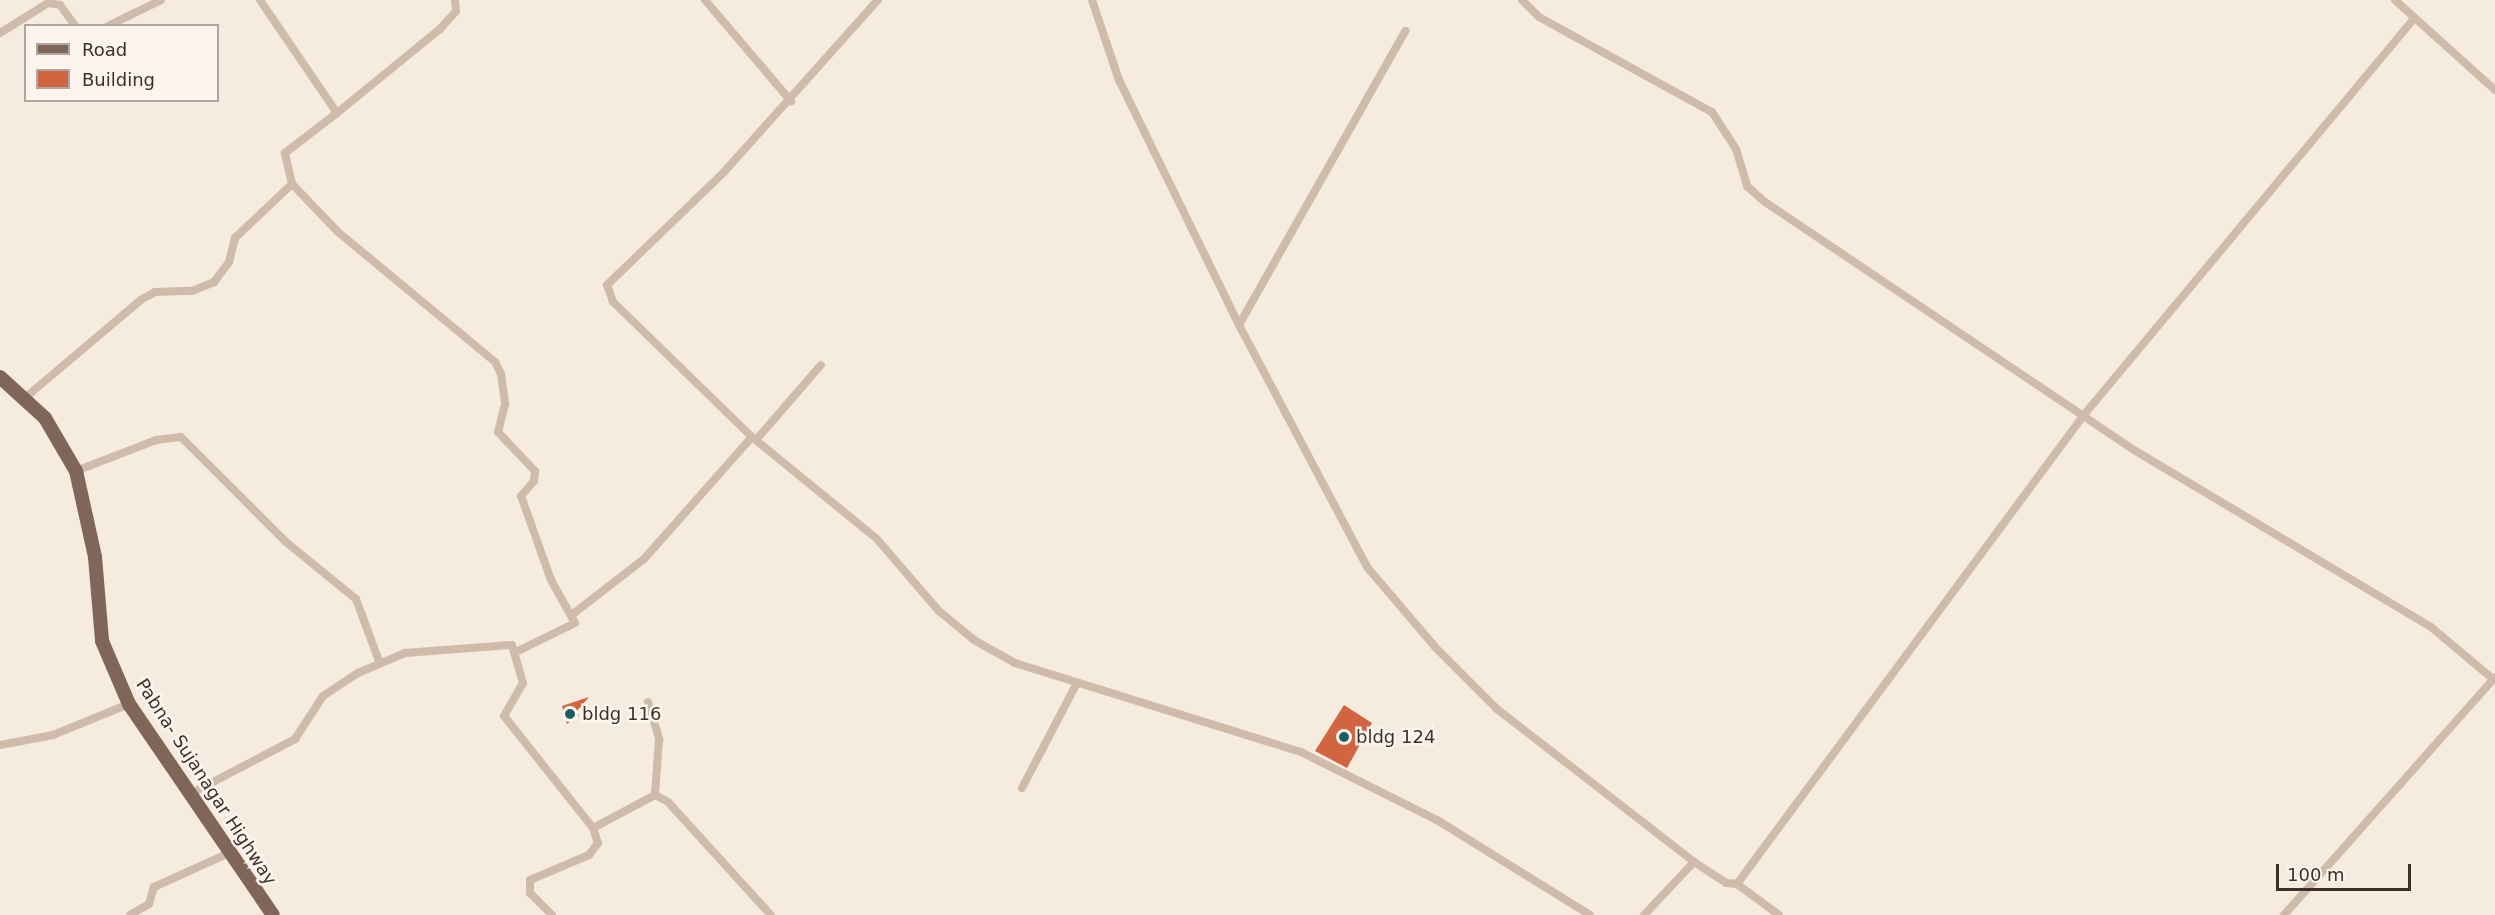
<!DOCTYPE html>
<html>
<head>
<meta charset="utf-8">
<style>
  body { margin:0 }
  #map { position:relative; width:2495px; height:915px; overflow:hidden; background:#f5ebdf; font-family:"DejaVu Sans",sans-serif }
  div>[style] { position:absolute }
  .building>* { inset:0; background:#d16542 }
  .minor>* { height:8px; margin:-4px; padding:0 4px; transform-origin:4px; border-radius:4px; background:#cfbba9 }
  .primary>* { height:14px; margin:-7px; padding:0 7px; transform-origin:7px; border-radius:7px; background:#7f6659 }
  .dots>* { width:16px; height:16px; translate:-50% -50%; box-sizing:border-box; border:3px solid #fcf5ed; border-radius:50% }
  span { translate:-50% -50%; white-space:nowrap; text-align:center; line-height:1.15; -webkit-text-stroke:5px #fcf5ed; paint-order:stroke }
  .poi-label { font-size:18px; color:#3c302a }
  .left { translate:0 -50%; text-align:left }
  .street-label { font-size:18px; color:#3c302a }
  .legend { position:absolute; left:24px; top:24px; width:195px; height:78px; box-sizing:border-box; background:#fcf5ed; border:2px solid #afa69f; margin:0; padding:8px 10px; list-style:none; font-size:18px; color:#3c302a }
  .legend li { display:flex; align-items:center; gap:12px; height:30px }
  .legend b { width:30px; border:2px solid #afa69f }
  .scale { position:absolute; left:2276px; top:864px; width:135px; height:27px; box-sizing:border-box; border:3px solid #3c302a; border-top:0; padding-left:8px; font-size:18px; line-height:21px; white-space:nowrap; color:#3c302a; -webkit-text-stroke:4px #fcf5ed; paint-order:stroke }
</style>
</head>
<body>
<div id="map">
  <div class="building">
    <div style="clip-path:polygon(589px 697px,576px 712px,579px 715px,567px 724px,562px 706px)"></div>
    <div style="clip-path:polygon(1344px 705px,1372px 723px,1347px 768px,1315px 751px)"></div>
  </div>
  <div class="minor">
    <div style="left:705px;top:0;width:133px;rotate:49.6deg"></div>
    <div style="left:1092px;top:0;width:84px;rotate:71.4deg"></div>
    <div style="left:1119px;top:80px;width:273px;rotate:63.9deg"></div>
    <div style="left:1239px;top:325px;width:274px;rotate:62.1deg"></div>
    <div style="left:1367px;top:567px;width:105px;rotate:49.6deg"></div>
    <div style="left:1435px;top:647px;width:88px;rotate:45deg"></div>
    <div style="left:1497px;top:709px;width:249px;rotate:37.8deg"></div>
    <div style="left:1694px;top:862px;width:38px;rotate:33deg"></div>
    <div style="left:1726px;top:883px;width:11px;rotate:5deg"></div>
    <div style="left:1737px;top:884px;width:52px;rotate:36.4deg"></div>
    <div style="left:1522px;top:0;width:24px;rotate:45deg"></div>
    <div style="left:1539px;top:17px;width:197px;rotate:28.8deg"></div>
    <div style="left:1712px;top:112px;width:44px;rotate:57deg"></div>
    <div style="left:1736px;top:149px;width:39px;rotate:73deg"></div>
    <div style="left:1747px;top:186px;width:24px;rotate:42deg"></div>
    <div style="left:1765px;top:202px;width:445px;rotate:33.9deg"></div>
    <div style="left:2134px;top:450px;width:346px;rotate:30.8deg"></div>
    <div style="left:2431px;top:627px;width:81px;rotate:40deg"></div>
    <div style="left:2395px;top:0;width:135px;rotate:42deg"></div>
    <div style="left:108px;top:26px;width:59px;rotate:-26.1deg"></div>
    <div style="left:0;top:33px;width:57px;rotate:-32deg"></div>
    <div style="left:48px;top:3px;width:12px;rotate:9deg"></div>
    <div style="left:60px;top:5px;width:26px;rotate:54deg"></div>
    <div style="left:337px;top:113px;width:133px;rotate:-39.2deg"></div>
    <div style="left:440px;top:29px;width:24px;rotate:-48deg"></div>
    <div style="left:456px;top:11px;width:11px;rotate:-95deg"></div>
    <div style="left:292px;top:184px;width:66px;rotate:46.2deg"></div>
    <div style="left:338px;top:232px;width:204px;rotate:39.6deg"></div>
    <div style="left:495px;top:362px;width:13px;rotate:63deg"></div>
    <div style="left:501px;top:374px;width:30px;rotate:82deg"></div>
    <div style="left:505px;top:404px;width:29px;rotate:104deg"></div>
    <div style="left:498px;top:432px;width:54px;rotate:46.5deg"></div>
    <div style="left:535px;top:471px;width:10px;rotate:96deg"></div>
    <div style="left:534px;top:481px;width:20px;rotate:131deg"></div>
    <div style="left:521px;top:496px;width:89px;rotate:70.3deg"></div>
    <div style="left:551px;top:580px;width:49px;rotate:60.8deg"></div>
    <div style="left:575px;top:623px;width:66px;rotate:153.8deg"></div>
    <div style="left:1239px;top:325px;width:338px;rotate:-60.5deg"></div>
    <div style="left:26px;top:397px;width:152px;rotate:-40.2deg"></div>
    <div style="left:142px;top:299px;width:15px;rotate:-28deg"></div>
    <div style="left:155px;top:292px;width:37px;rotate:-2deg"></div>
    <div style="left:192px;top:291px;width:24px;rotate:-22deg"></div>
    <div style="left:214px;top:282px;width:25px;rotate:-53deg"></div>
    <div style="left:229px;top:262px;width:25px;rotate:-76deg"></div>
    <div style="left:235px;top:238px;width:79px;rotate:-43.5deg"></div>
    <div style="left:292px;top:184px;width:32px;rotate:-103deg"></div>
    <div style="left:285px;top:153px;width:66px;rotate:-37.6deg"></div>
    <div style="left:337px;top:113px;width:137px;rotate:-124.3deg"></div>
    <div style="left:752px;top:437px;width:161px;rotate:39.2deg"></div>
    <div style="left:877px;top:539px;width:95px;rotate:49.3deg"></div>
    <div style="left:939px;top:611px;width:45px;rotate:39.6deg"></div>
    <div style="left:974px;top:640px;width:47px;rotate:29.3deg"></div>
    <div style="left:1015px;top:663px;width:300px;rotate:17.3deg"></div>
    <div style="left:1301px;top:752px;width:152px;rotate:26.6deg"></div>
    <div style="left:1437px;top:820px;width:180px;rotate:31.8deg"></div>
    <div style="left:756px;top:440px;width:99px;rotate:-49.1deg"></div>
    <div style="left:76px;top:471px;width:86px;rotate:-21.2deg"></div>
    <div style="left:156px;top:440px;width:25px;rotate:-7deg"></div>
    <div style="left:181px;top:437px;width:148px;rotate:45deg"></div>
    <div style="left:286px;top:542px;width:90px;rotate:39.2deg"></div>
    <div style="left:356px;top:599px;width:69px;rotate:69.7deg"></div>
    <div style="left:573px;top:614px;width:90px;rotate:-37.8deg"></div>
    <div style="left:644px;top:559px;width:163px;rotate:-48.5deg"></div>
    <div style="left:752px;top:437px;width:194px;rotate:-135.8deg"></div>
    <div style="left:613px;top:302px;width:18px;rotate:-109deg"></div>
    <div style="left:607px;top:285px;width:163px;rotate:-44deg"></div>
    <div style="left:724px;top:172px;width:231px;rotate:-48.2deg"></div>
    <div style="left:648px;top:702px;width:39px;rotate:73deg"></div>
    <div style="left:659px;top:739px;width:56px;rotate:94.1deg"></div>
    <div style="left:0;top:745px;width:54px;rotate:-10.7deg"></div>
    <div style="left:53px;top:735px;width:82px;rotate:-22.2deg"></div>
    <div style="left:1022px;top:788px;width:119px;rotate:-62.4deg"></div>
    <div style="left:190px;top:794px;width:119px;rotate:-27.6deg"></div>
    <div style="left:295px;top:739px;width:51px;rotate:-56.9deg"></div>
    <div style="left:323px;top:696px;width:42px;rotate:-33.3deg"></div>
    <div style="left:358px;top:673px;width:51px;rotate:-23.1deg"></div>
    <div style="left:405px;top:653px;width:107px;rotate:-4.3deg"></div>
    <div style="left:512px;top:645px;width:40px;rotate:74deg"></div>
    <div style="left:523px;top:683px;width:38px;rotate:120deg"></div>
    <div style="left:504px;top:716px;width:143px;rotate:51.5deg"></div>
    <div style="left:1737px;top:884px;width:582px;rotate:-53.52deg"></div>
    <div style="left:2083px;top:416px;width:514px;rotate:-50.21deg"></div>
    <div style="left:130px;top:915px;width:22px;rotate:-30deg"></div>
    <div style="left:149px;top:904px;width:18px;rotate:-74deg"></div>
    <div style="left:154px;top:887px;width:82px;rotate:-24.4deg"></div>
    <div style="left:552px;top:915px;width:31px;rotate:-135deg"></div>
    <div style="left:530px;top:893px;width:13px;rotate:-90deg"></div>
    <div style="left:530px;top:880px;width:64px;rotate:-23deg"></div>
    <div style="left:589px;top:855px;width:15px;rotate:-53deg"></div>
    <div style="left:598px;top:843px;width:16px;rotate:-108deg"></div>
    <div style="left:593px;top:828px;width:70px;rotate:-28deg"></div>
    <div style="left:655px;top:795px;width:15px;rotate:28deg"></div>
    <div style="left:668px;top:802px;width:153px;rotate:47.7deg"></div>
    <div style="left:1644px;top:915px;width:73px;rotate:-46.7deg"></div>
    <div style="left:2284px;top:915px;width:318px;rotate:-48.4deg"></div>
  </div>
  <div class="primary">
    <div style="left:0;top:377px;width:61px;rotate:42.3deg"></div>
    <div style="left:45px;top:418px;width:61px;rotate:59.7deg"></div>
    <div style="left:76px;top:471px;width:88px;rotate:77.5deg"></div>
    <div style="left:95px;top:557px;width:84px;rotate:85.2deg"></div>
    <div style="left:102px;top:641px;width:69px;rotate:66.8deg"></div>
    <div style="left:129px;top:704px;width:255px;rotate:55.7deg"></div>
  </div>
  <div class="dots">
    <div style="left:570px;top:714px;background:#1a5d62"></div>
    <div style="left:1344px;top:737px;background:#1a5d62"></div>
  </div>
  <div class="poi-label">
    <span class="left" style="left:582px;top:714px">bldg 116</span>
    <span class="left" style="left:1356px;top:737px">bldg 124</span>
  </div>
  <div class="street-label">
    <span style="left:206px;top:782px;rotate:57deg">Pabna- Sujanagar Highway</span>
  </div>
  <ul class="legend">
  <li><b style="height:8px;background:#7f6659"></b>Road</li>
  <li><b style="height:16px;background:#d16542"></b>Building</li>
  </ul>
  <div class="scale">100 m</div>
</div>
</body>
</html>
